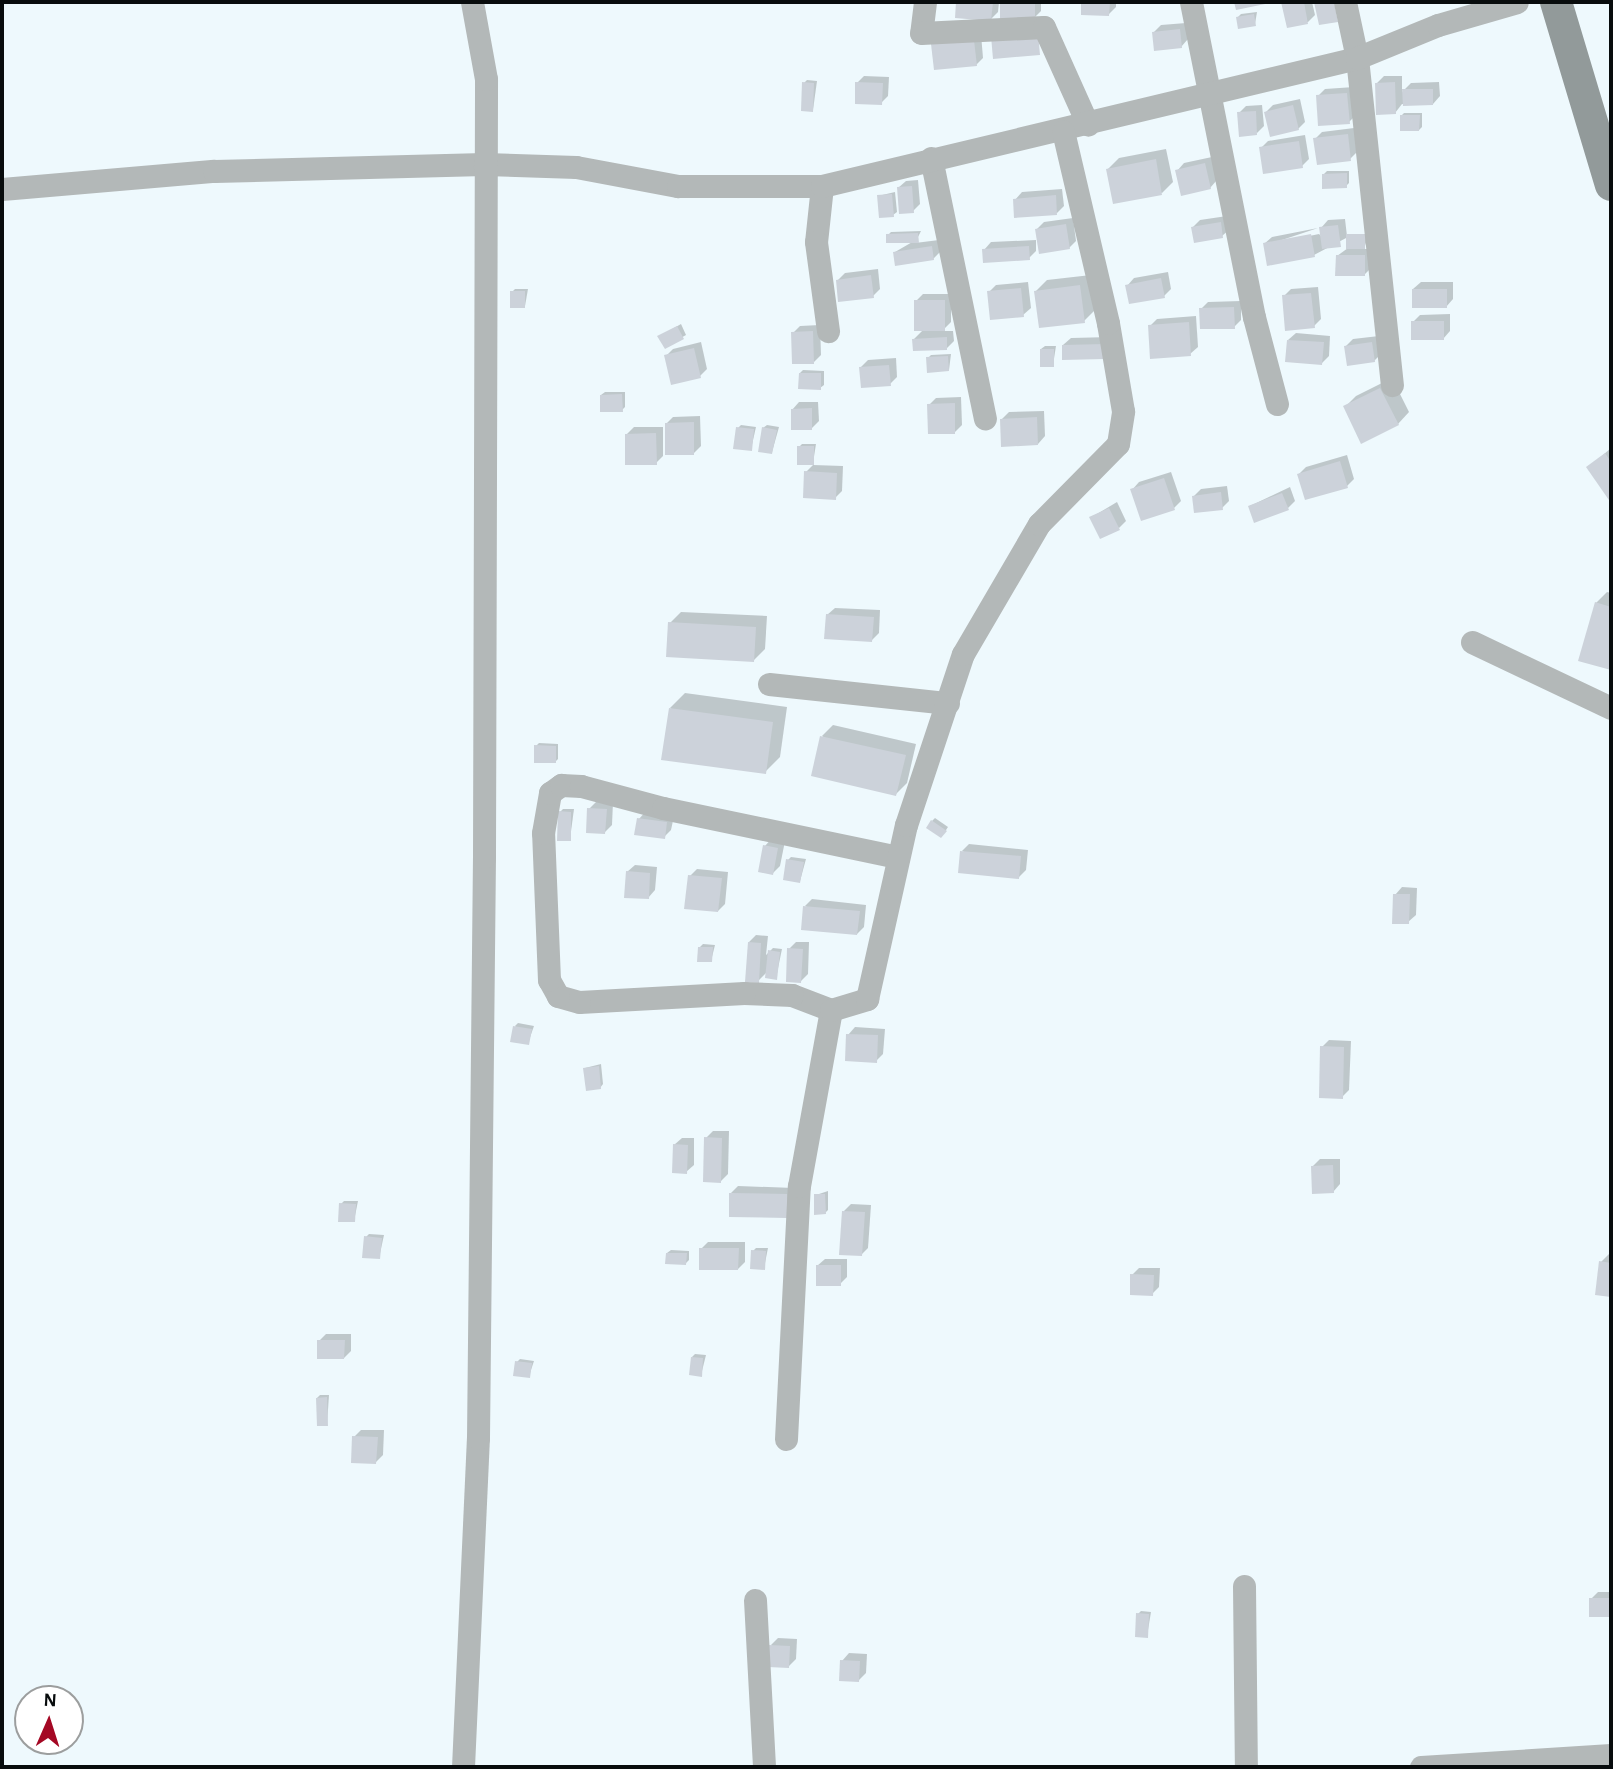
<!DOCTYPE html>
<html>
<head>
<meta charset="utf-8">
<style>
  body { margin:0 }
  #map { position:relative; width:1613px; height:1769px; overflow:hidden; background:#eef9fd; font-family:"Alegreya Sans",sans-serif }
  div>[style] { position:absolute }
  .shadow>* { inset:0; background:#0003 }
  .building>* { inset:0; background:#ccd2da }
  .street>* { height:23px; margin:-11.5px; padding:0 11.5px; transform-origin:11.5px; border-radius:11.5px; background:#b3b8b8 }
  .secondary>* { height:32px; margin:-16px; padding:0 16px; transform-origin:16px; border-radius:16px; background:#929a9a }
  span { translate:-50% -50%; white-space:nowrap; text-align:center; line-height:1.15; -webkit-text-stroke:5px #fff; paint-order:stroke }
  .frame { position:absolute; inset:0; border:4px solid #080c0d; pointer-events:none }
  .north { position:absolute; left:14px; top:1685px; width:70px; height:70px; box-sizing:border-box; background:#fff; border:2px solid #9c9e9e; border-radius:50%; rotate:3deg; font-size:19px; font-weight:700; line-height:28px; text-align:center; color:#080c0d }
  .north::after { content:''; display:block; margin:auto; width:24px; height:32px; background:#a40824; clip-path:polygon(50% 0,100% 100%,50% 72%,0 100%) }
</style>
</head>
<body>
<div id="map">
  <div class="shadow">
    <div style="clip-path:polygon(958px 2px,999px 2px,998px 12px,991px 19px,957px 16px)"></div>
    <div style="clip-path:polygon(1002px 2px,1041px 2px,1041px 11px,1034px 18px,1002px 18px)"></div>
    <div style="clip-path:polygon(1083px 2px,1116px 2px,1116px 7px,1109px 14px,1083px 14px)"></div>
    <div style="clip-path:polygon(1283px 2px,1312px 2px,1315px 15px,1308px 22px,1288px 26px)"></div>
    <div style="clip-path:polygon(1257px 12px,1255px 24px,1238px 17px,1241px 14px)"></div>
    <div style="clip-path:polygon(1186px 23px,1188px 39px,1181px 47px,1154px 32px,1161px 25px)"></div>
    <div style="clip-path:polygon(981px 34px,983px 58px,976px 65px,935px 68px)"></div>
    <div style="clip-path:polygon(864px 76px,889px 77px,888px 96px,881px 103px,857px 83px)"></div>
    <div style="clip-path:polygon(1384px 76px,1402px 76px,1402px 92px,1411px 83px,1439px 82px,1440px 96px,1433px 104px,1402px 104px,1395px 113px,1377px 83px)"></div>
    <div style="clip-path:polygon(807px 80px,817px 81px,813px 110px,804px 83px)"></div>
    <div style="clip-path:polygon(1354px 87px,1356px 115px,1349px 122px,1318px 96px,1325px 89px)"></div>
    <div style="clip-path:polygon(1300px 99px,1305px 122px,1298px 129px,1266px 112px,1273px 105px)"></div>
    <div style="clip-path:polygon(1262px 105px,1264px 126px,1257px 133px,1239px 113px,1246px 106px)"></div>
    <div style="clip-path:polygon(1404px 113px,1422px 113px,1422px 127px,1419px 130px,1401px 116px)"></div>
    <div style="clip-path:polygon(1354px 128px,1357px 152px,1350px 159px,1315px 139px,1322px 132px)"></div>
    <div style="clip-path:polygon(1305px 135px,1309px 159px,1302px 166px,1261px 148px,1268px 141px)"></div>
    <div style="clip-path:polygon(1166px 149px,1173px 182px,1162px 193px,1108px 169px,1119px 158px)"></div>
    <div style="clip-path:polygon(1212px 157px,1217px 180px,1210px 188px,1177px 171px,1184px 163px)"></div>
    <div style="clip-path:polygon(1327px 171px,1349px 171px,1349px 183px,1346px 186px,1324px 174px)"></div>
    <div style="clip-path:polygon(918px 180px,920px 204px,913px 211px,898px 188px,906px 181px)"></div>
    <div style="clip-path:polygon(1062px 189px,1064px 206px,1057px 213px,1015px 200px,1022px 192px)"></div>
    <div style="clip-path:polygon(895px 192px,897px 212px,893px 215px,878px 196px)"></div>
    <div style="clip-path:polygon(1227px 216px,1230px 229px,1222px 236px,1193px 227px,1200px 220px)"></div>
    <div style="clip-path:polygon(1073px 218px,1076px 241px,1069px 248px,1037px 229px,1044px 222px)"></div>
    <div style="clip-path:polygon(1345px 219px,1347px 236px,1368px 236px,1364px 249px,1372px 249px,1371px 268px,1364px 275px,1337px 256px,1348px 248px,1348px 237px,1314px 255px,1264px 244px,1272px 237px,1318px 228px,1270px 244px,1319px 234px,1323px 238px,1321px 228px,1328px 220px)"></div>
    <div style="clip-path:polygon(921px 231px,915px 243px,939px 240px,940px 252px,933px 259px,895px 252px,914px 241px,888px 235px,891px 232px)"></div>
    <div style="clip-path:polygon(1036px 240px,1036px 251px,1029px 258px,984px 250px,991px 242px)"></div>
    <div style="clip-path:polygon(878px 269px,880px 289px,873px 296px,838px 280px,845px 273px)"></div>
    <div style="clip-path:polygon(1168px 272px,1171px 289px,1164px 296px,1127px 286px,1134px 278px)"></div>
    <div style="clip-path:polygon(1091px 275px,1095px 310px,1084px 321px,1036px 291px,1047px 280px)"></div>
    <div style="clip-path:polygon(1028px 282px,1031px 308px,1023px 315px,989px 292px,996px 285px)"></div>
    <div style="clip-path:polygon(1421px 282px,1453px 282px,1453px 299px,1446px 307px,1413px 289px)"></div>
    <div style="clip-path:polygon(1318px 287px,1321px 319px,1314px 326px,1284px 296px,1291px 289px)"></div>
    <div style="clip-path:polygon(515px 289px,528px 289px,525px 306px,512px 292px)"></div>
    <div style="clip-path:polygon(923px 294px,951px 294px,951px 322px,942px 331px,953px 331px,954px 341px,947px 348px,914px 339px,924px 329px,916px 301px)"></div>
    <div style="clip-path:polygon(1241px 301px,1241px 320px,1234px 327px,1201px 309px,1208px 302px)"></div>
    <div style="clip-path:polygon(1450px 314px,1450px 331px,1443px 339px,1413px 322px,1420px 315px)"></div>
    <div style="clip-path:polygon(1196px 316px,1198px 347px,1190px 354px,1150px 326px,1157px 319px)"></div>
    <div style="clip-path:polygon(681px 324px,686px 335px,665px 347px,660px 336px)"></div>
    <div style="clip-path:polygon(820px 325px,821px 355px,814px 362px,793px 333px,800px 326px)"></div>
    <div style="clip-path:polygon(1296px 333px,1330px 336px,1329px 356px,1322px 363px,1288px 340px)"></div>
    <div style="clip-path:polygon(1379px 336px,1381px 354px,1374px 361px,1346px 346px,1353px 339px)"></div>
    <div style="clip-path:polygon(1111px 337px,1105px 358px,1063px 345px,1071px 338px)"></div>
    <div style="clip-path:polygon(701px 342px,707px 369px,700px 376px,666px 356px,673px 349px)"></div>
    <div style="clip-path:polygon(1045px 346px,1056px 346px,1053px 365px,1041px 349px)"></div>
    <div style="clip-path:polygon(951px 354px,949px 370px,928px 358px,931px 355px)"></div>
    <div style="clip-path:polygon(896px 358px,897px 377px,890px 384px,861px 367px,868px 360px)"></div>
    <div style="clip-path:polygon(803px 370px,824px 371px,824px 385px,820px 388px,800px 373px)"></div>
    <div style="clip-path:polygon(1392px 378px,1409px 412px,1398px 424px,1345px 407px,1356px 396px)"></div>
    <div style="clip-path:polygon(605px 392px,625px 392px,625px 407px,622px 410px,601px 395px)"></div>
    <div style="clip-path:polygon(961px 397px,962px 425px,955px 432px,929px 405px,936px 398px)"></div>
    <div style="clip-path:polygon(799px 402px,818px 402px,819px 421px,812px 428px,792px 410px)"></div>
    <div style="clip-path:polygon(1044px 411px,1045px 436px,1038px 444px,1002px 419px,1009px 412px)"></div>
    <div style="clip-path:polygon(700px 416px,701px 446px,694px 453px,666px 424px,673px 417px)"></div>
    <div style="clip-path:polygon(741px 425px,756px 427px,751px 449px,738px 428px)"></div>
    <div style="clip-path:polygon(767px 425px,779px 427px,772px 452px,763px 428px)"></div>
    <div style="clip-path:polygon(634px 427px,663px 427px,663px 456px,656px 463px,627px 434px)"></div>
    <div style="clip-path:polygon(802px 444px,816px 444px,813px 463px,799px 447px)"></div>
    <div style="clip-path:polygon(1611px 448px,1611px 500px,1588px 468px)"></div>
    <div style="clip-path:polygon(1347px 455px,1354px 479px,1347px 486px,1299px 474px,1306px 467px)"></div>
    <div style="clip-path:polygon(813px 465px,843px 466px,842px 491px,835px 498px,806px 472px)"></div>
    <div style="clip-path:polygon(1171px 472px,1181px 501px,1174px 508px,1132px 490px,1139px 482px)"></div>
    <div style="clip-path:polygon(1227px 486px,1229px 501px,1222px 508px,1194px 496px,1201px 489px)"></div>
    <div style="clip-path:polygon(1290px 487px,1295px 501px,1288px 508px,1250px 506px)"></div>
    <div style="clip-path:polygon(1117px 502px,1126px 521px,1119px 528px,1092px 517px)"></div>
    <div style="clip-path:polygon(1607px 592px,1611px 593px,1611px 669px,1580px 660px,1596px 603px)"></div>
    <div style="clip-path:polygon(835px 608px,880px 610px,879px 633px,872px 640px,827px 615px)"></div>
    <div style="clip-path:polygon(681px 612px,767px 616px,765px 649px,754px 660px,670px 623px)"></div>
    <div style="clip-path:polygon(685px 693px,787px 707px,780px 757px,765px 772px,670px 708px)"></div>
    <div style="clip-path:polygon(833px 725px,916px 744px,907px 783px,896px 794px,822px 736px)"></div>
    <div style="clip-path:polygon(539px 743px,558px 744px,558px 759px,555px 762px,536px 746px)"></div>
    <div style="clip-path:polygon(596px 802px,613px 802px,612px 825px,605px 832px,589px 809px)"></div>
    <div style="clip-path:polygon(563px 809px,574px 809px,570px 839px,560px 812px)"></div>
    <div style="clip-path:polygon(646px 811px,674px 816px,671px 830px,664px 837px,639px 819px)"></div>
    <div style="clip-path:polygon(935px 818px,948px 827px,944px 833px,932px 821px)"></div>
    <div style="clip-path:polygon(772px 838px,785px 841px,780px 866px,773px 873px,765px 846px)"></div>
    <div style="clip-path:polygon(969px 844px,1028px 850px,1026px 870px,1019px 877px,962px 851px)"></div>
    <div style="clip-path:polygon(791px 857px,806px 859px,800px 881px,788px 860px)"></div>
    <div style="clip-path:polygon(635px 865px,657px 867px,655px 890px,648px 898px,627px 872px)"></div>
    <div style="clip-path:polygon(697px 869px,728px 872px,725px 904px,718px 911px,690px 876px)"></div>
    <div style="clip-path:polygon(1402px 887px,1417px 888px,1416px 915px,1408px 922px,1395px 895px)"></div>
    <div style="clip-path:polygon(812px 899px,866px 905px,864px 927px,857px 934px,805px 906px)"></div>
    <div style="clip-path:polygon(756px 935px,768px 936px,766px 955px,773px 948px,782px 949px,776px 978px,767px 972px,758px 981px,749px 942px)"></div>
    <div style="clip-path:polygon(796px 942px,809px 942px,808px 974px,801px 981px,789px 949px)"></div>
    <div style="clip-path:polygon(703px 944px,715px 945px,711px 961px,700px 947px)"></div>
    <div style="clip-path:polygon(518px 1023px,534px 1026px,528px 1043px,515px 1026px)"></div>
    <div style="clip-path:polygon(855px 1027px,885px 1029px,883px 1054px,876px 1061px,848px 1035px)"></div>
    <div style="clip-path:polygon(1329px 1040px,1351px 1041px,1349px 1090px,1342px 1097px,1322px 1047px)"></div>
    <div style="clip-path:polygon(601px 1064px,603px 1084px,600px 1088px,585px 1068px)"></div>
    <div style="clip-path:polygon(713px 1131px,729px 1131px,728px 1174px,721px 1181px,706px 1138px)"></div>
    <div style="clip-path:polygon(682px 1138px,694px 1138px,694px 1165px,686px 1172px,674px 1145px)"></div>
    <div style="clip-path:polygon(1320px 1159px,1340px 1159px,1340px 1184px,1333px 1192px,1313px 1166px)"></div>
    <div style="clip-path:polygon(738px 1186px,794px 1188px,793px 1209px,731px 1193px)"></div>
    <div style="clip-path:polygon(828px 1191px,828px 1210px,825px 1213px,816px 1195px)"></div>
    <div style="clip-path:polygon(344px 1201px,358px 1201px,354px 1221px,341px 1204px)"></div>
    <div style="clip-path:polygon(851px 1204px,871px 1205px,868px 1248px,861px 1255px,844px 1211px)"></div>
    <div style="clip-path:polygon(369px 1234px,384px 1235px,379px 1258px,366px 1237px)"></div>
    <div style="clip-path:polygon(708px 1242px,745px 1242px,745px 1262px,738px 1269px,701px 1249px)"></div>
    <div style="clip-path:polygon(756px 1248px,768px 1248px,764px 1268px,753px 1251px)"></div>
    <div style="clip-path:polygon(671px 1250px,689px 1251px,689px 1260px,686px 1263px,667px 1253px)"></div>
    <div style="clip-path:polygon(1611px 1252px,1611px 1295px,1597px 1293px,1601px 1262px)"></div>
    <div style="clip-path:polygon(825px 1259px,847px 1259px,847px 1277px,840px 1284px,817px 1266px)"></div>
    <div style="clip-path:polygon(1139px 1268px,1160px 1268px,1159px 1287px,1152px 1294px,1132px 1275px)"></div>
    <div style="clip-path:polygon(326px 1334px,351px 1334px,351px 1351px,344px 1358px,319px 1341px)"></div>
    <div style="clip-path:polygon(695px 1354px,706px 1355px,701px 1375px,692px 1357px)"></div>
    <div style="clip-path:polygon(520px 1359px,534px 1361px,529px 1376px,517px 1362px)"></div>
    <div style="clip-path:polygon(320px 1395px,329px 1395px,327px 1424px,317px 1398px)"></div>
    <div style="clip-path:polygon(361px 1430px,384px 1430px,383px 1455px,376px 1462px,354px 1437px)"></div>
    <div style="clip-path:polygon(1598px 1592px,1611px 1592px,1611px 1615px,1591px 1599px)"></div>
    <div style="clip-path:polygon(1141px 1611px,1151px 1612px,1147px 1636px,1138px 1614px)"></div>
    <div style="clip-path:polygon(778px 1638px,797px 1639px,796px 1659px,789px 1666px,771px 1645px)"></div>
    <div style="clip-path:polygon(849px 1653px,867px 1654px,866px 1673px,859px 1680px,842px 1661px)"></div>
  </div>
  <div class="building">
    <div style="clip-path:polygon(956px 2px,993px 2px,991px 21px,955px 18px)"></div>
    <div style="clip-path:polygon(1000px 2px,1035px 2px,1035px 20px,1000px 20px)"></div>
    <div style="clip-path:polygon(1081px 2px,1110px 2px,1109px 16px,1081px 15px)"></div>
    <div style="clip-path:polygon(1234px 2px,1270px 2px,1270px 3px,1236px 10px)"></div>
    <div style="clip-path:polygon(1281px 2px,1304px 2px,1308px 24px,1287px 28px)"></div>
    <div style="clip-path:polygon(1314px 2px,1334px 2px,1338px 22px,1319px 25px)"></div>
    <div style="clip-path:polygon(1254px 14px,1256px 26px,1238px 29px,1236px 17px)"></div>
    <div style="clip-path:polygon(1180px 29px,1182px 48px,1154px 51px,1152px 32px)"></div>
    <div style="clip-path:polygon(1038px 32px,1040px 55px,993px 59px,991px 36px)"></div>
    <div style="clip-path:polygon(974px 40px,977px 66px,934px 70px,931px 44px)"></div>
    <div style="clip-path:polygon(802px 82px,814px 83px,813px 112px,801px 111px)"></div>
    <div style="clip-path:polygon(855px 82px,883px 83px,882px 105px,855px 104px)"></div>
    <div style="clip-path:polygon(1395px 82px,1396px 114px,1376px 115px,1375px 83px)"></div>
    <div style="clip-path:polygon(1402px 89px,1433px 89px,1433px 105px,1403px 106px)"></div>
    <div style="clip-path:polygon(1347px 93px,1350px 124px,1318px 126px,1316px 95px)"></div>
    <div style="clip-path:polygon(1293px 105px,1299px 130px,1270px 137px,1264px 112px)"></div>
    <div style="clip-path:polygon(1256px 111px,1257px 135px,1239px 137px,1237px 112px)"></div>
    <div style="clip-path:polygon(1400px 115px,1420px 115px,1419px 131px,1400px 131px)"></div>
    <div style="clip-path:polygon(1348px 134px,1351px 161px,1317px 165px,1313px 138px)"></div>
    <div style="clip-path:polygon(1299px 141px,1303px 168px,1263px 174px,1259px 147px)"></div>
    <div style="clip-path:polygon(1156px 159px,1162px 195px,1113px 204px,1106px 169px)"></div>
    <div style="clip-path:polygon(1205px 163px,1211px 189px,1181px 196px,1175px 170px)"></div>
    <div style="clip-path:polygon(1347px 173px,1347px 188px,1322px 189px,1322px 174px)"></div>
    <div style="clip-path:polygon(912px 186px,914px 213px,899px 214px,897px 187px)"></div>
    <div style="clip-path:polygon(892px 194px,894px 217px,879px 218px,877px 195px)"></div>
    <div style="clip-path:polygon(1056px 195px,1057px 215px,1014px 218px,1013px 199px)"></div>
    <div style="clip-path:polygon(1221px 222px,1223px 238px,1194px 243px,1191px 227px)"></div>
    <div style="clip-path:polygon(1066px 224px,1070px 249px,1039px 254px,1035px 229px)"></div>
    <div style="clip-path:polygon(1338px 225px,1341px 247px,1322px 249px,1319px 227px)"></div>
    <div style="clip-path:polygon(918px 233px,919px 243px,886px 243px,886px 234px)"></div>
    <div style="clip-path:polygon(1311px 234px,1315px 257px,1267px 266px,1263px 243px)"></div>
    <div style="clip-path:polygon(1346px 234px,1365px 234px,1365px 249px,1346px 249px)"></div>
    <div style="clip-path:polygon(932px 246px,934px 260px,895px 266px,893px 252px)"></div>
    <div style="clip-path:polygon(1029px 246px,1030px 260px,983px 263px,982px 249px)"></div>
    <div style="clip-path:polygon(1336px 255px,1365px 255px,1365px 276px,1335px 276px)"></div>
    <div style="clip-path:polygon(871px 275px,874px 298px,838px 302px,836px 280px)"></div>
    <div style="clip-path:polygon(1161px 278px,1165px 298px,1129px 304px,1125px 285px)"></div>
    <div style="clip-path:polygon(1080px 285px,1085px 323px,1039px 328px,1034px 291px)"></div>
    <div style="clip-path:polygon(1021px 288px,1024px 317px,990px 320px,987px 291px)"></div>
    <div style="clip-path:polygon(1412px 289px,1447px 289px,1447px 308px,1412px 308px)"></div>
    <div style="clip-path:polygon(510px 291px,525px 291px,525px 308px,510px 308px)"></div>
    <div style="clip-path:polygon(1311px 293px,1315px 328px,1285px 331px,1282px 295px)"></div>
    <div style="clip-path:polygon(914px 300px,945px 300px,945px 331px,914px 331px)"></div>
    <div style="clip-path:polygon(1234px 307px,1235px 329px,1200px 329px,1199px 308px)"></div>
    <div style="clip-path:polygon(1411px 321px,1444px 321px,1444px 340px,1411px 340px)"></div>
    <div style="clip-path:polygon(1189px 322px,1191px 356px,1150px 359px,1148px 325px)"></div>
    <div style="clip-path:polygon(677px 326px,684px 339px,665px 349px,657px 336px)"></div>
    <div style="clip-path:polygon(813px 331px,814px 364px,792px 364px,791px 332px)"></div>
    <div style="clip-path:polygon(947px 337px,947px 350px,913px 351px,912px 339px)"></div>
    <div style="clip-path:polygon(1287px 340px,1324px 342px,1322px 365px,1285px 362px)"></div>
    <div style="clip-path:polygon(1372px 342px,1375px 362px,1347px 366px,1344px 346px)"></div>
    <div style="clip-path:polygon(1105px 344px,1105px 359px,1062px 360px,1062px 345px)"></div>
    <div style="clip-path:polygon(694px 348px,701px 378px,671px 385px,664px 355px)"></div>
    <div style="clip-path:polygon(1040px 349px,1054px 349px,1054px 367px,1040px 367px)"></div>
    <div style="clip-path:polygon(948px 356px,949px 371px,927px 373px,926px 357px)"></div>
    <div style="clip-path:polygon(889px 365px,891px 386px,861px 388px,859px 367px)"></div>
    <div style="clip-path:polygon(799px 373px,821px 373px,821px 390px,798px 389px)"></div>
    <div style="clip-path:polygon(1380px 388px,1399px 425px,1361px 444px,1343px 406px)"></div>
    <div style="clip-path:polygon(622px 394px,623px 412px,600px 412px,600px 395px)"></div>
    <div style="clip-path:polygon(955px 403px,955px 434px,928px 434px,927px 404px)"></div>
    <div style="clip-path:polygon(812px 408px,812px 430px,791px 430px,791px 409px)"></div>
    <div style="clip-path:polygon(1037px 417px,1038px 445px,1001px 447px,1000px 419px)"></div>
    <div style="clip-path:polygon(694px 422px,694px 455px,665px 455px,665px 423px)"></div>
    <div style="clip-path:polygon(736px 427px,754px 429px,752px 451px,733px 449px)"></div>
    <div style="clip-path:polygon(762px 427px,777px 430px,772px 454px,758px 452px)"></div>
    <div style="clip-path:polygon(656px 433px,657px 465px,625px 465px,625px 434px)"></div>
    <div style="clip-path:polygon(797px 446px,814px 446px,814px 465px,797px 465px)"></div>
    <div style="clip-path:polygon(1605px 453px,1611px 462px,1611px 503px,1586px 467px)"></div>
    <div style="clip-path:polygon(1340px 461px,1348px 488px,1305px 500px,1297px 474px)"></div>
    <div style="clip-path:polygon(804px 471px,837px 473px,836px 500px,803px 498px)"></div>
    <div style="clip-path:polygon(1164px 478px,1175px 510px,1141px 521px,1130px 489px)"></div>
    <div style="clip-path:polygon(1221px 492px,1223px 510px,1194px 513px,1192px 496px)"></div>
    <div style="clip-path:polygon(1282px 493px,1289px 510px,1254px 523px,1248px 506px)"></div>
    <div style="clip-path:polygon(1109px 508px,1120px 530px,1100px 539px,1089px 517px)"></div>
    <div style="clip-path:polygon(1595px 602px,1611px 607px,1611px 670px,1578px 661px)"></div>
    <div style="clip-path:polygon(826px 614px,874px 617px,872px 642px,824px 639px)"></div>
    <div style="clip-path:polygon(668px 622px,756px 627px,754px 662px,666px 657px)"></div>
    <div style="clip-path:polygon(669px 708px,773px 722px,766px 774px,661px 760px)"></div>
    <div style="clip-path:polygon(820px 736px,906px 755px,896px 796px,811px 776px)"></div>
    <div style="clip-path:polygon(534px 745px,556px 746px,556px 763px,534px 763px)"></div>
    <div style="clip-path:polygon(587px 808px,607px 809px,605px 834px,586px 833px)"></div>
    <div style="clip-path:polygon(558px 811px,571px 812px,571px 841px,557px 841px)"></div>
    <div style="clip-path:polygon(637px 818px,667px 822px,665px 839px,634px 835px)"></div>
    <div style="clip-path:polygon(931px 820px,947px 831px,941px 838px,926px 828px)"></div>
    <div style="clip-path:polygon(763px 845px,778px 848px,773px 875px,758px 872px)"></div>
    <div style="clip-path:polygon(960px 851px,1021px 856px,1019px 879px,958px 873px)"></div>
    <div style="clip-path:polygon(786px 859px,804px 862px,800px 883px,783px 880px)"></div>
    <div style="clip-path:polygon(626px 871px,650px 873px,649px 899px,624px 898px)"></div>
    <div style="clip-path:polygon(688px 875px,722px 878px,718px 912px,684px 909px)"></div>
    <div style="clip-path:polygon(1393px 894px,1410px 894px,1409px 924px,1392px 924px)"></div>
    <div style="clip-path:polygon(803px 906px,860px 911px,857px 935px,801px 930px)"></div>
    <div style="clip-path:polygon(748px 942px,761px 943px,759px 983px,745px 982px)"></div>
    <div style="clip-path:polygon(698px 947px,713px 947px,712px 962px,697px 962px)"></div>
    <div style="clip-path:polygon(787px 948px,803px 949px,801px 983px,786px 982px)"></div>
    <div style="clip-path:polygon(768px 950px,780px 952px,777px 980px,765px 978px)"></div>
    <div style="clip-path:polygon(513px 1026px,532px 1029px,529px 1045px,510px 1042px)"></div>
    <div style="clip-path:polygon(846px 1034px,878px 1035px,877px 1063px,845px 1061px)"></div>
    <div style="clip-path:polygon(1320px 1046px,1344px 1047px,1343px 1099px,1319px 1098px)"></div>
    <div style="clip-path:polygon(599px 1066px,601px 1089px,586px 1091px,583px 1068px)"></div>
    <div style="clip-path:polygon(704px 1137px,722px 1138px,721px 1183px,703px 1182px)"></div>
    <div style="clip-path:polygon(673px 1144px,688px 1145px,687px 1174px,672px 1173px)"></div>
    <div style="clip-path:polygon(1333px 1165px,1334px 1193px,1312px 1194px,1311px 1166px)"></div>
    <div style="clip-path:polygon(729px 1193px,787px 1194px,787px 1218px,729px 1217px)"></div>
    <div style="clip-path:polygon(814px 1194px,825px 1194px,826px 1214px,814px 1215px)"></div>
    <div style="clip-path:polygon(339px 1203px,356px 1204px,355px 1222px,338px 1222px)"></div>
    <div style="clip-path:polygon(842px 1211px,865px 1212px,862px 1256px,839px 1255px)"></div>
    <div style="clip-path:polygon(364px 1236px,382px 1238px,380px 1259px,362px 1258px)"></div>
    <div style="clip-path:polygon(699px 1248px,739px 1248px,738px 1270px,699px 1270px)"></div>
    <div style="clip-path:polygon(751px 1250px,766px 1251px,765px 1270px,750px 1269px)"></div>
    <div style="clip-path:polygon(666px 1253px,687px 1253px,686px 1265px,665px 1264px)"></div>
    <div style="clip-path:polygon(1599px 1261px,1611px 1263px,1611px 1297px,1595px 1295px)"></div>
    <div style="clip-path:polygon(816px 1265px,841px 1265px,841px 1286px,816px 1286px)"></div>
    <div style="clip-path:polygon(1130px 1274px,1154px 1275px,1153px 1296px,1130px 1295px)"></div>
    <div style="clip-path:polygon(317px 1340px,345px 1340px,344px 1359px,317px 1359px)"></div>
    <div style="clip-path:polygon(691px 1357px,703px 1358px,702px 1377px,689px 1375px)"></div>
    <div style="clip-path:polygon(515px 1361px,532px 1363px,530px 1378px,513px 1376px)"></div>
    <div style="clip-path:polygon(327px 1397px,328px 1426px,317px 1426px,316px 1398px)"></div>
    <div style="clip-path:polygon(352px 1436px,378px 1437px,376px 1464px,351px 1463px)"></div>
    <div style="clip-path:polygon(1589px 1598px,1611px 1598px,1611px 1617px,1589px 1617px)"></div>
    <div style="clip-path:polygon(1136px 1613px,1149px 1614px,1148px 1638px,1135px 1637px)"></div>
    <div style="clip-path:polygon(769px 1645px,790px 1646px,789px 1668px,768px 1667px)"></div>
    <div style="clip-path:polygon(840px 1660px,860px 1661px,859px 1682px,839px 1681px)"></div>
  </div>
  <div class="street">
    <div style="left:925px;top:2px;width:31px;rotate:97deg"></div>
    <div style="left:921px;top:33px;width:123px;rotate:-2.8deg"></div>
    <div style="left:1044px;top:27px;width:107px;rotate:65.8deg"></div>
    <div style="left:1191px;top:2px;width:321px;rotate:78.7deg"></div>
    <div style="left:1254px;top:317px;width:90px;rotate:75.2deg"></div>
    <div style="left:1345px;top:2px;width:57px;rotate:77.9deg"></div>
    <div style="left:1357px;top:58px;width:329px;rotate:83.9deg"></div>
    <div style="left:931px;top:158px;width:266px;rotate:78.3deg"></div>
    <div style="left:822px;top:186px;width:56px;rotate:96.1deg"></div>
    <div style="left:816px;top:242px;width:90px;rotate:82.3deg"></div>
    <div style="left:2px;top:189px;width:213px;rotate:-4.9deg"></div>
    <div style="left:214px;top:171px;width:270px;rotate:-1.5deg"></div>
    <div style="left:484px;top:164px;width:92px;rotate:1.9deg"></div>
    <div style="left:576px;top:167px;width:104px;rotate:10.6deg"></div>
    <div style="left:678px;top:186px;width:144px"></div>
    <div style="left:822px;top:186px;width:550px;rotate:-13.46deg"></div>
    <div style="left:1357px;top:58px;width:87px;rotate:-22.2deg"></div>
    <div style="left:1438px;top:25px;width:82px;rotate:-16.2deg"></div>
    <div style="left:1472px;top:642px;width:154px;rotate:25.4deg"></div>
    <div style="left:769px;top:684px;width:180px;rotate:6.1deg"></div>
    <div style="left:831px;top:1010px;width:42px;rotate:-159deg"></div>
    <div style="left:792px;top:995px;width:48px;rotate:-177.6deg"></div>
    <div style="left:744px;top:993px;width:165px;rotate:176.9deg"></div>
    <div style="left:579px;top:1002px;width:22px;rotate:-164deg"></div>
    <div style="left:558px;top:996px;width:18px;rotate:-119deg"></div>
    <div style="left:549px;top:980px;width:147px;rotate:-92.3deg"></div>
    <div style="left:543px;top:833px;width:41px;rotate:-80.1deg"></div>
    <div style="left:550px;top:793px;width:14px;rotate:-36deg"></div>
    <div style="left:561px;top:785px;width:20px;rotate:3deg"></div>
    <div style="left:581px;top:786px;width:85px;rotate:15deg"></div>
    <div style="left:663px;top:808px;width:239px;rotate:11.8deg"></div>
    <div style="left:786px;top:1439px;width:253px;rotate:-87.1deg"></div>
    <div style="left:799px;top:1186px;width:179px;rotate:-79.7deg"></div>
    <div style="left:831px;top:1010px;width:38px;rotate:-17deg"></div>
    <div style="left:867px;top:999px;width:178px;rotate:-77.4deg"></div>
    <div style="left:906px;top:825px;width:180px;rotate:-71.6deg"></div>
    <div style="left:963px;top:654px;width:151px;rotate:-59.7deg"></div>
    <div style="left:1039px;top:524px;width:112px;rotate:-45.4deg"></div>
    <div style="left:1118px;top:444px;width:33px;rotate:-81deg"></div>
    <div style="left:1123px;top:411px;width:89px;rotate:-99.7deg"></div>
    <div style="left:1108px;top:323px;width:197px;rotate:-103.2deg"></div>
    <div style="left:1244px;top:1586px;width:181px;rotate:89.4deg"></div>
    <div style="left:755px;top:1600px;width:167px;rotate:86.9deg"></div>
    <div style="left:463px;top:1767px;width:329px;rotate:-87.4deg"></div>
    <div style="left:478px;top:1438px;width:581px;rotate:-89.41deg"></div>
    <div style="left:484px;top:857px;width:778px;rotate:-89.85deg"></div>
    <div style="left:486px;top:79px;width:78px;rotate:-100.3deg"></div>
    <div style="left:1421px;top:1767px;width:190px;rotate:-3.6deg"></div>
  </div>
  <div class="secondary">
    <div style="left:1556px;top:2px;width:191px;rotate:73.3deg"></div>
  </div>
  <div class="frame"></div>
  <div class="north">N</div>
</div>
</body>
</html>
